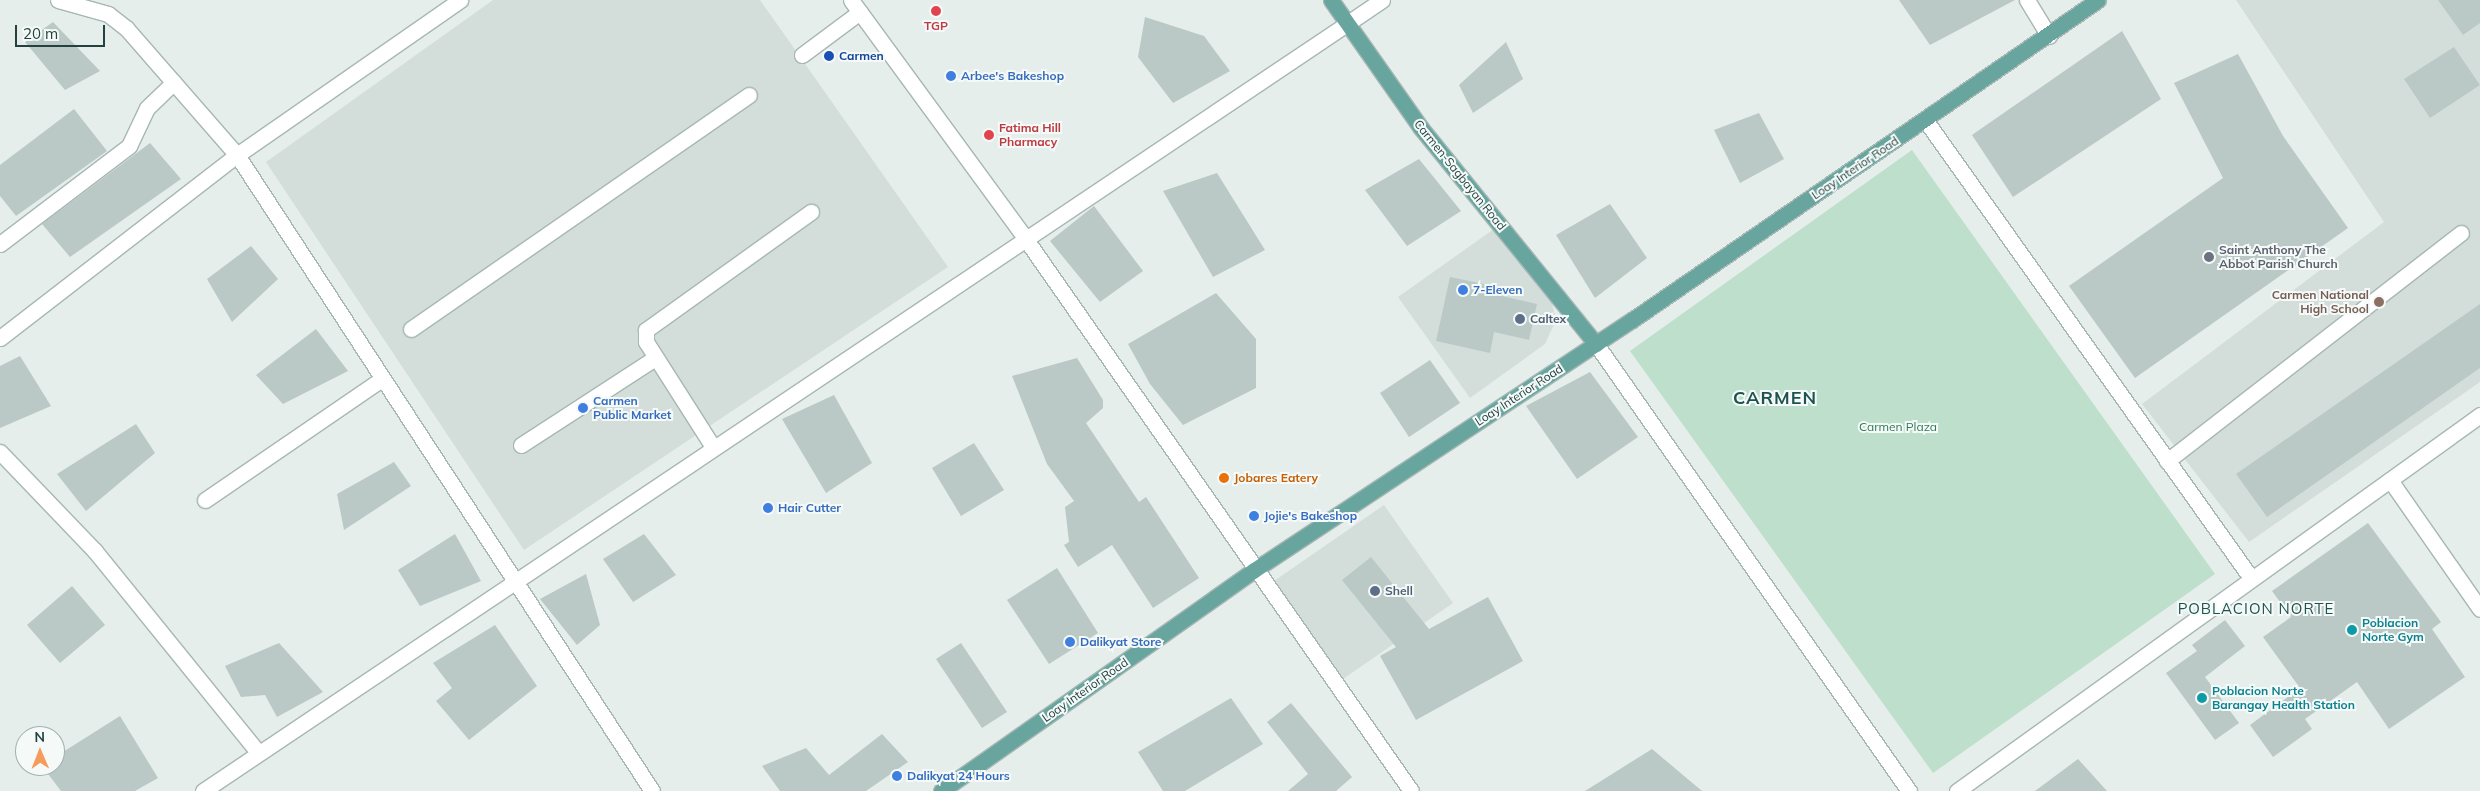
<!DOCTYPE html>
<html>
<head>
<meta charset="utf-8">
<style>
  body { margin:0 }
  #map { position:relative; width:2480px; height:791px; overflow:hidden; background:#e5eeeb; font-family:Mulish,sans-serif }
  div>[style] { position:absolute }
  .built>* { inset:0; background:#d3dedb }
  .green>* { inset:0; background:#bddfcc }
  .building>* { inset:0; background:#bac9c5 }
  .roads { filter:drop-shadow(1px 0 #a7b7b4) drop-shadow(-1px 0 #a7b7b4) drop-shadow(0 1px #a7b7b4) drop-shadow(0 -1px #a7b7b4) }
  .lane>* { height:15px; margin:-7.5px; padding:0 7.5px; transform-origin:7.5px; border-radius:7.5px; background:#fff }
  .street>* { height:15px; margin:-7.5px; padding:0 7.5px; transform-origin:7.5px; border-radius:7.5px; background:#fff }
  .secondary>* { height:15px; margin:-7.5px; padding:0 7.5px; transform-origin:7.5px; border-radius:7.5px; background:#fff }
  .primary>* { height:15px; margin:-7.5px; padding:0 7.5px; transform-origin:7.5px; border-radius:7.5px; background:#68a59f }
  .dots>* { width:14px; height:14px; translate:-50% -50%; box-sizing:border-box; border:2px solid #f5faf9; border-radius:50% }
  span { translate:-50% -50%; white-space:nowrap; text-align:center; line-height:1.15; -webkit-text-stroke:4px #f5faf9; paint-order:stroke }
  .health-label { font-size:12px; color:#be3a42; font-weight:700 }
  .left { translate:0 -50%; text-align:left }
  .transit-label { font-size:12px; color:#164399; font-weight:700 }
  .shop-label { font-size:12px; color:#366cbe; font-weight:700 }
  .street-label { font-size:12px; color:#23413e }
  .worship-label { font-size:12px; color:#5b616d; font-weight:700 }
  .education-label { font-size:12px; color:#785e54; font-weight:700 }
  .right { translate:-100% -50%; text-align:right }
  .service-label { font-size:12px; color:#4e5e75; font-weight:700 }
  .park-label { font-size:12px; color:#2c7956 }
  .food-label { font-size:12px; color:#c56008; font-weight:700 }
  .culture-label { font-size:12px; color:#0d838f; font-weight:700 }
  .quarter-label { font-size:15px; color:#1e5450; letter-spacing:1px }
  .district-label { font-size:18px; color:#1e5450; font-weight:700; letter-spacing:1px }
  .north { position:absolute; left:15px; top:726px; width:50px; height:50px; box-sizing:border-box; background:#f5faf9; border:1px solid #a1b0ae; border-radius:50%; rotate:359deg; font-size:14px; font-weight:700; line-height:20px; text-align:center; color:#23413e }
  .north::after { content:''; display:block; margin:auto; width:18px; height:22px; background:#f59b5c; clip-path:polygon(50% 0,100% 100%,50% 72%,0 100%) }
  .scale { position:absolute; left:15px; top:25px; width:90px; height:22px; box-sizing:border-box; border:2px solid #23413e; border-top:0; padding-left:6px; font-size:15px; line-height:18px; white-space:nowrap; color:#23413e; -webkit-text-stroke:4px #f5faf9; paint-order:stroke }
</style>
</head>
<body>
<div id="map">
  <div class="built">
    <div style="clip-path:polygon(493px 0,760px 0,948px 267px,524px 550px,266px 162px)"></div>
    <div style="clip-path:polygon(2236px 0,2480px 0,2480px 382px,2249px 542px,2142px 404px,2384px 222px)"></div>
    <div style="clip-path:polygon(1494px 229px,1552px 303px,1556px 320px,1545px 344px,1470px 398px,1398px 297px)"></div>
    <div style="clip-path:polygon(1384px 505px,1453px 603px,1343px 679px,1274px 581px)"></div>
  </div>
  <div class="green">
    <div style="clip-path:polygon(1912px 150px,2215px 574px,1933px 773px,1630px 351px)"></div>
  </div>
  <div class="building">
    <div style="clip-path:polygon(1899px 0,2015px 0,1930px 45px)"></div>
    <div style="clip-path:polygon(2438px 0,2480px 0,2480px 23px,2463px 35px)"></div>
    <div style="clip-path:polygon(1145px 17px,1204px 36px,1230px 71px,1173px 103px,1138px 57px)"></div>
    <div style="clip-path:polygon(53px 22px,100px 71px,65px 90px,25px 42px)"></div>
    <div style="clip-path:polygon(2122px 31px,2161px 99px,2013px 197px,1972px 135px)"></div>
    <div style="clip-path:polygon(1506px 42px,1523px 79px,1473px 113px,1459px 85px)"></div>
    <div style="clip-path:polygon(2454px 47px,2480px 85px,2430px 118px,2404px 79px)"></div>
    <div style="clip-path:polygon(2238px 54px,2283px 136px,2348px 228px,2135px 378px,2069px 286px,2223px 178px,2174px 83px)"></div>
    <div style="clip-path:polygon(74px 109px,107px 151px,16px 216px,0 196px,0 165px)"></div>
    <div style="clip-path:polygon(1759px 113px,1784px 159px,1740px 183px,1714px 130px)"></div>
    <div style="clip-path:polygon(150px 143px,181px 179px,70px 257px,42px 224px)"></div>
    <div style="clip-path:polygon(1419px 159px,1461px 211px,1407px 246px,1365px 190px)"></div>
    <div style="clip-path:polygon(1217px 173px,1265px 250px,1213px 277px,1163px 191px)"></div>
    <div style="clip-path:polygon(1610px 204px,1647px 258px,1595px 298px,1556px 235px)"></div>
    <div style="clip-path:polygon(1094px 206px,1143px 271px,1100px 302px,1050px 241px)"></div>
    <div style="clip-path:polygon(251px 246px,278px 279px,232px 322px,207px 279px)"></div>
    <div style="clip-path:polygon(1450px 277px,1503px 288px,1502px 296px,1537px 304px,1529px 340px,1494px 332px,1490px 353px,1436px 341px)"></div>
    <div style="clip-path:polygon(1216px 293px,1256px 339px,1256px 388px,1183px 425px,1150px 384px,1128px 344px)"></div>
    <div style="clip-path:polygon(2480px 304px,2480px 368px,2267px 517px,2236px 474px)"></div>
    <div style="clip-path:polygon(316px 329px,348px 371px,283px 404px,256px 375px)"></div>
    <div style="clip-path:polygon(20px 356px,51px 406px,0 428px,0 366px)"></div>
    <div style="clip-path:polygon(1077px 358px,1103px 400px,1103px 408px,1086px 423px,1139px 502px,1146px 497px,1199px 578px,1153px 608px,1112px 545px,1078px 567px,1064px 545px,1069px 542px,1065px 507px,1074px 501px,1047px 464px,1012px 376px)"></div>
    <div style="clip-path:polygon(1430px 360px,1460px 403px,1409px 437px,1380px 393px)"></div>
    <div style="clip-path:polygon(1590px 372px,1638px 437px,1577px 479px,1526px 406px)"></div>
    <div style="clip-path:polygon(834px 395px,872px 463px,826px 493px,782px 419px)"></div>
    <div style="clip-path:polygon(136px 424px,155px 453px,86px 511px,57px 474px)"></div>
    <div style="clip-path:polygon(974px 443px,1004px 490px,961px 516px,932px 468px)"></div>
    <div style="clip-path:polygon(394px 462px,411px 486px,344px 530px,337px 494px)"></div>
    <div style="clip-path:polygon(2368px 523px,2441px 622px,2432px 629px,2465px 677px,2389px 729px,2357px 682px,2305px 719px,2312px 729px,2273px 757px,2250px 725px,2300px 688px,2263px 637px,2291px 617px,2272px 591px)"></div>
    <div style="clip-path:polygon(455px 534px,481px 581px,420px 606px,398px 570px)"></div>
    <div style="clip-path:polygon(644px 534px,676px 575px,633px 602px,603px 559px)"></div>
    <div style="clip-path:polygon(1371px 557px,1429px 629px,1488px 597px,1523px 661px,1416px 720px,1380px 656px,1396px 647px,1342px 580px)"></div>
    <div style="clip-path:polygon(1057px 568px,1098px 633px,1049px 664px,1007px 600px)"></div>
    <div style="clip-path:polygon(586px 574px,600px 625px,577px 645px,540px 599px)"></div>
    <div style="clip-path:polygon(72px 586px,105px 625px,60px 663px,27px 625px)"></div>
    <div style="clip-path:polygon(2225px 620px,2245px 646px,2205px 677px,2239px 723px,2215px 740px,2166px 673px,2197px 651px,2192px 645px)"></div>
    <div style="clip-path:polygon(495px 625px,537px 686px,469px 740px,436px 701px,452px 688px,433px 663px)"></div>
    <div style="clip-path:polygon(279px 643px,323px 692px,277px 717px,265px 695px,241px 697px,225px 666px)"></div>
    <div style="clip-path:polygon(961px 643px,1007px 712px,982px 728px,936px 659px)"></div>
    <div style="clip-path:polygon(1231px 698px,1263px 744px,1185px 791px,1163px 791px,1138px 752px)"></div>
    <div style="clip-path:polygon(1291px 703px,1352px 777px,1336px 791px,1288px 791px,1308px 774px,1267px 722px)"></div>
    <div style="clip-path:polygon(120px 716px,158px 778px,135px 791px,61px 791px,42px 766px,55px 766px,55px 757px)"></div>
    <div style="clip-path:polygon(882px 734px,908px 762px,866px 791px,780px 791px,762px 766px,806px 748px,829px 775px)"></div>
    <div style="clip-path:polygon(1652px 749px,1702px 791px,1585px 791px)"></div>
    <div style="clip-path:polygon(2078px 759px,2107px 791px,2035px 791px)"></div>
  </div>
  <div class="roads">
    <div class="lane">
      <div style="left:802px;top:55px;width:72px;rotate:-36.6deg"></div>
      <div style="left:411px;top:329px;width:411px;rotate:-34.7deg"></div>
      <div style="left:521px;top:445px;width:160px;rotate:-33deg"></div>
      <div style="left:713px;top:447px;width:125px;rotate:-122.5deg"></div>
      <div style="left:646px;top:342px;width:12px;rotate:-90deg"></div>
      <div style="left:646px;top:330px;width:203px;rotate:-35.6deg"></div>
      <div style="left:2167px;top:461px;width:372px;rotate:-37.8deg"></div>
      <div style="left:205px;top:500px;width:214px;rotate:-34.4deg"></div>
    </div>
    <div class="street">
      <div style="left:58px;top:0;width:52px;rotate:15.6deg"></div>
      <div style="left:108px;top:14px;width:24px;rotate:38deg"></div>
      <div style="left:127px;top:29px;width:167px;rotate:48.9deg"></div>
      <div style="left:237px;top:155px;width:759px;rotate:56.87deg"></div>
      <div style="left:851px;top:0;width:295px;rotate:53.8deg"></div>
      <div style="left:1025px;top:238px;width:674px;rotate:55.08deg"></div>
      <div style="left:2027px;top:0;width:42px;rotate:58.6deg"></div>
      <div style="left:1926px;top:121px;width:561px;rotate:54.58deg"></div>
      <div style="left:0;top:244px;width:162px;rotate:-37.2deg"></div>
      <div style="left:129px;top:146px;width:42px;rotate:-64.7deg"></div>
      <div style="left:147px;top:108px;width:37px;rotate:-44deg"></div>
      <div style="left:0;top:338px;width:299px;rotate:-37.7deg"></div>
      <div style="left:237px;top:155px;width:272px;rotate:-34.8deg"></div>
      <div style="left:1596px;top:344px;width:546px;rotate:55deg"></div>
      <div style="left:0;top:452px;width:137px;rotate:46.2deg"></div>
      <div style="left:95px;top:551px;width:257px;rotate:51deg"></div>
      <div style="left:2390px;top:480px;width:157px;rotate:55.1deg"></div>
      <div style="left:203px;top:791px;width:1379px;rotate:-33.85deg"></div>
      <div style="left:1957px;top:791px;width:644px;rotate:-35.71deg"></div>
    </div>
    <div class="secondary">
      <div style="left:1348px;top:23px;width:41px;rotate:-34.1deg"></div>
    </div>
    <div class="primary">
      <div style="left:1331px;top:0;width:156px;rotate:54.9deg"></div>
      <div style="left:1421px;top:128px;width:278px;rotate:51deg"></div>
      <div style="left:941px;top:791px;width:383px;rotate:-35.2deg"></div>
      <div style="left:1254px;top:570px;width:453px;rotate:-33.5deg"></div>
      <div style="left:1632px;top:320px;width:565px;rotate:-34.48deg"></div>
    </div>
  </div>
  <div class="dots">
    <div style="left:936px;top:11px;background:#e0444e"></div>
    <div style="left:829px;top:56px;background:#1a4fb4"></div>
    <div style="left:951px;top:76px;background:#3f7fe0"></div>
    <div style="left:989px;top:135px;background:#e0444e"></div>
    <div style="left:2209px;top:257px;background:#6b7280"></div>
    <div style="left:1463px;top:290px;background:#3f7fe0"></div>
    <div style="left:2379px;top:302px;background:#8d6e63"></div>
    <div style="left:1520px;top:319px;background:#5c6f8a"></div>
    <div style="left:583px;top:408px;background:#3f7fe0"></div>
    <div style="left:1224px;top:478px;background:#e8710a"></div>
    <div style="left:768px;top:508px;background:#3f7fe0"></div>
    <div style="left:1254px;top:516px;background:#3f7fe0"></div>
    <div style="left:1375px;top:591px;background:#5c6f8a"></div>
    <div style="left:2352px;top:630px;background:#0f9aa8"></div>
    <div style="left:1070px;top:642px;background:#3f7fe0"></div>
    <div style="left:2202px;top:698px;background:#0f9aa8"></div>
    <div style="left:897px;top:776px;background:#3f7fe0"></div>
  </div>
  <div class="health-label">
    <span style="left:936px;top:26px">TGP</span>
    <span class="left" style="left:999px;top:135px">Fatima Hill<br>Pharmacy</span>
  </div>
  <div class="transit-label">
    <span class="left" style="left:839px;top:56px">Carmen</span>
  </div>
  <div class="shop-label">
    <span class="left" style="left:961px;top:76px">Arbee's Bakeshop</span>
    <span class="left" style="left:1473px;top:290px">7-Eleven</span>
    <span class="left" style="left:593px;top:408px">Carmen<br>Public Market</span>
    <span class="left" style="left:778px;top:508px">Hair Cutter</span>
    <span class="left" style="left:1264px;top:516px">Jojie's Bakeshop</span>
    <span class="left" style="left:1080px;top:642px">Dalikyat Store</span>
    <span class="left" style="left:907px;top:776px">Dalikyat 24 Hours</span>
  </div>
  <div class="street-label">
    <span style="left:1855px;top:168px;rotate:-34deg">Loay Interior Road</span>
    <span style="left:1460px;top:175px;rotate:51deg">Carmen-Sagbayan Road</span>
    <span style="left:1519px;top:395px;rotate:-33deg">Loay Interior Road</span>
    <span style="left:1085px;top:690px;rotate:-35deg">Loay Interior Road</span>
  </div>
  <div class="worship-label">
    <span class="left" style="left:2219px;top:257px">Saint Anthony The<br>Abbot Parish Church</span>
  </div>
  <div class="education-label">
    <span class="right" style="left:2369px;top:302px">Carmen National<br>High School</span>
  </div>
  <div class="service-label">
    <span class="left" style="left:1530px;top:319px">Caltex</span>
    <span class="left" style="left:1385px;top:591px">Shell</span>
  </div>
  <div class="park-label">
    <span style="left:1898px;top:427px">Carmen Plaza</span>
  </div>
  <div class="food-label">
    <span class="left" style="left:1234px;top:478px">Jobares Eatery</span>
  </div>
  <div class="culture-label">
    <span class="left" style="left:2362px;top:630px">Poblacion<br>Norte Gym</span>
    <span class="left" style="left:2212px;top:698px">Poblacion Norte<br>Barangay Health Station</span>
  </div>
  <div class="quarter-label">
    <span style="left:2256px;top:609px">POBLACION NORTE</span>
  </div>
  <div class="district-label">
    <span style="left:1775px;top:398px">CARMEN</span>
  </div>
  <div class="north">N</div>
  <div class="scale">20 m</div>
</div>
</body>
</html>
